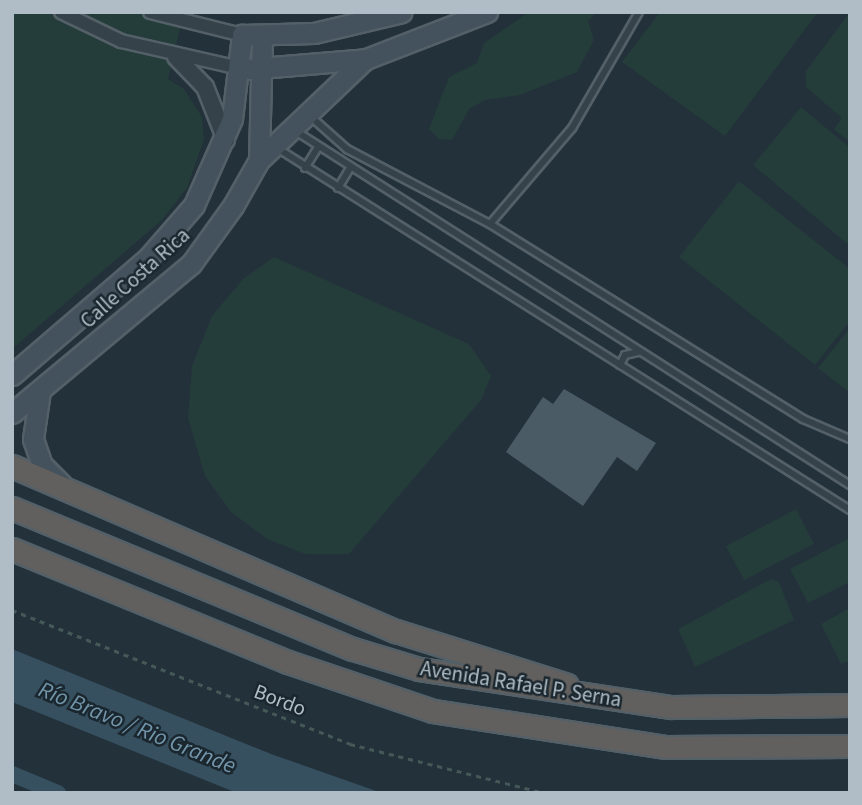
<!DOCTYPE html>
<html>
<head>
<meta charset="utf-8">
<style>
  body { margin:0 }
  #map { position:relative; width:862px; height:805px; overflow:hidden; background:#23313a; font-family:"Source Sans 3",sans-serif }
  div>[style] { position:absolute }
  .green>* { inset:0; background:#253d3a }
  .water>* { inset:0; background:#365060 }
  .canal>* { height:16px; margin:-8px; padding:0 8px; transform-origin:8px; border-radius:8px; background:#365060 }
  .building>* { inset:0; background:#4b5b65 }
  .path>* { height:2.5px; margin-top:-1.25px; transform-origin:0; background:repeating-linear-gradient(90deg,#445957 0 5px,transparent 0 10px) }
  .roads { filter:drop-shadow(2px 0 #546068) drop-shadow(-2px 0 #546068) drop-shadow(0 2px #546068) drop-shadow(0 -2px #546068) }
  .service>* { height:6px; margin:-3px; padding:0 3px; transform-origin:3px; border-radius:3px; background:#36424a }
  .minor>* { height:12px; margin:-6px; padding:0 6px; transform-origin:6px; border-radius:6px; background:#36424a }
  .tertiary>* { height:16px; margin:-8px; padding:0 8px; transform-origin:8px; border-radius:8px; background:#36424a }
  .secondary>* { height:19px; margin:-9.5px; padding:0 9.5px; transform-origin:9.5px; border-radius:9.5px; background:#44525d }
  .trunk>* { height:21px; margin:-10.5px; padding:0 10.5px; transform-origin:10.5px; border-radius:10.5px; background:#62605e }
  span { translate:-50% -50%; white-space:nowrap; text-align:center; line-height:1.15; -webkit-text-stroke:5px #1b272f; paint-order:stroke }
  .street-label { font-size:21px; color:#b1bdc6 }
  .water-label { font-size:23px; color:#7295a9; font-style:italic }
  .frame { position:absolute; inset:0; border:14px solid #b1bdc6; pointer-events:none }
</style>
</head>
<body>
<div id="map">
  <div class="green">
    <div style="clip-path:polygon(12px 12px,184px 12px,168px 79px,184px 89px,202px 117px,204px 139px,187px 188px,162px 220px,12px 349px)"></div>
    <div style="clip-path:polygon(529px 12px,597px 12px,588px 21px,594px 40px,577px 72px,520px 95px,485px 100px,469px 109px,452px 140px,439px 139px,429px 129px,449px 77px,477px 63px,484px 43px)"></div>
    <div style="clip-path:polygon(660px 12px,818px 12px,725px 136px,622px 62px)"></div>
    <div style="clip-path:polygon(850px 12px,850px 142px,834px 129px,842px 118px,806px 87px,806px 71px)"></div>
    <div style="clip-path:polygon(801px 107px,850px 148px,850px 246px,753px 165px)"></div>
    <div style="clip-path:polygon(739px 181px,850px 269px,850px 321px,815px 365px,679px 257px)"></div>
    <div style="clip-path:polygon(274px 257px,469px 344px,491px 376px,481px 400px,349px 554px,305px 554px,267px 539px,231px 512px,205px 476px,188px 418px,192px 366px,212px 316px,243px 279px)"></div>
    <div style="clip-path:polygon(850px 328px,850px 393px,818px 368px)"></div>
    <div style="clip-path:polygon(796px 509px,814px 544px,744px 580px,726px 546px)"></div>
    <div style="clip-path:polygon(850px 538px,850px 582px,808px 603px,790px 569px)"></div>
    <div style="clip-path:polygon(771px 579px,779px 582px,794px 620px,695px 667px,678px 629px)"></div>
    <div style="clip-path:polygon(850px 608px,850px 661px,841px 664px,821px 624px)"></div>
  </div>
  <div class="water">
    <div style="clip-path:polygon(12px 649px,271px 754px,382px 793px,237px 793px,12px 702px)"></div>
  </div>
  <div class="canal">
    <div style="left:12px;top:774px;width:50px;rotate:22.4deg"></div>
  </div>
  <div class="building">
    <div style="clip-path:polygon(564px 389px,656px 443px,637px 471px,617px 457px,583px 506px,506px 452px,543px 397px,553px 404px)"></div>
  </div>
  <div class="path">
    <div style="left:12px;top:610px;width:364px;rotate:21.6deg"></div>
    <div style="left:350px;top:744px;width:201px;rotate:14.1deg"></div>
  </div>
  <div class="roads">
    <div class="service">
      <div style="left:639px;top:12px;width:134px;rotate:120deg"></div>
      <div style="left:572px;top:128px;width:126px;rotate:130.5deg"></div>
      <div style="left:490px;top:224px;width:369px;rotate:31.9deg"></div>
      <div style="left:803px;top:419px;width:51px;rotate:23.1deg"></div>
      <div style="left:310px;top:116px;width:50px;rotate:41.7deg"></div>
      <div style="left:347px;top:149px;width:161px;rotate:27.7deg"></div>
      <div style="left:294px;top:130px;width:660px;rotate:32.56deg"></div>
      <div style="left:277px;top:148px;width:678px;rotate:32.28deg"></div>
      <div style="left:305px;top:168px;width:25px;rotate:-58deg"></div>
      <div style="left:338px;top:188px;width:23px;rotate:-59deg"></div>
      <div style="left:620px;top:365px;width:11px;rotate:-63deg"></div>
      <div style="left:625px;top:355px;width:13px;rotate:-13deg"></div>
    </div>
    <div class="minor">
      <div style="left:61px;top:12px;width:67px;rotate:25.8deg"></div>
      <div style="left:121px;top:41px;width:122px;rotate:12.8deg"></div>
      <div style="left:150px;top:12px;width:95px;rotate:14deg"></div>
    </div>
    <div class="tertiary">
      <div style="left:176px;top:57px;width:42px;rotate:46deg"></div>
      <div style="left:205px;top:87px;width:57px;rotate:68.4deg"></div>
    </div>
    <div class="secondary">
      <div style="left:248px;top:69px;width:118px;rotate:-4.8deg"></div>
      <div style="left:366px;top:59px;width:130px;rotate:-21.2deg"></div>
      <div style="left:259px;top:160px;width:145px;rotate:-43.6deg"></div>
      <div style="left:12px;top:375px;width:179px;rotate:-40.7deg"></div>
      <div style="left:148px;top:258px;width:70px;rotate:-49deg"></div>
      <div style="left:194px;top:205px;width:94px;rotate:-66.2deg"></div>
      <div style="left:232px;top:119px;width:85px;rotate:-83.2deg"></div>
      <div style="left:242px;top:35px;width:72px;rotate:-1.6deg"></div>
      <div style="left:314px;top:33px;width:90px;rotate:-13.4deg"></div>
      <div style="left:40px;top:391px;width:49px;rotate:98.3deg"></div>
      <div style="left:33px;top:439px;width:28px;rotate:71deg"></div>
      <div style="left:42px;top:465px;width:28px;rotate:45deg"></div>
      <div style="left:12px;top:413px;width:233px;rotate:-39.8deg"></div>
      <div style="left:191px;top:264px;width:72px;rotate:-54.1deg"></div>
      <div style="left:233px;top:206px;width:53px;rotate:-60.5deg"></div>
      <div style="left:259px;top:160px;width:124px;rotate:-88.6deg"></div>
    </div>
    <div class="trunk">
      <div style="left:12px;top:466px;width:418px;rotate:23.3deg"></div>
      <div style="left:396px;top:631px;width:179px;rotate:17.5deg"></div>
      <div style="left:12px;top:508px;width:369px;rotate:22.5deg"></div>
      <div style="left:353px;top:649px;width:69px;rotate:16.9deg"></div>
      <div style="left:419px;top:669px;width:255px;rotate:8.6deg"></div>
      <div style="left:671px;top:707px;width:179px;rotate:-0.6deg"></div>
      <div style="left:12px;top:549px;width:298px;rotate:22.3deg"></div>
      <div style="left:288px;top:662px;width:153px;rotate:18.7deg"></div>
      <div style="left:433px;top:711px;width:236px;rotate:8.8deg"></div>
      <div style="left:666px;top:747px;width:184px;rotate:-0.3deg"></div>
    </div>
  </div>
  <div class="street-label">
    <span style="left:135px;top:278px;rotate:-42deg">Calle Costa Rica</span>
    <span style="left:521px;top:684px;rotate:9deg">Avenida Rafael P. Serna</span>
    <span style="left:280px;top:700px;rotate:21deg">Bordo</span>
  </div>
  <div class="water-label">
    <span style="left:137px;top:728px;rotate:22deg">Río Bravo / Rio Grande</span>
  </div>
  <div class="frame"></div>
</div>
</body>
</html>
